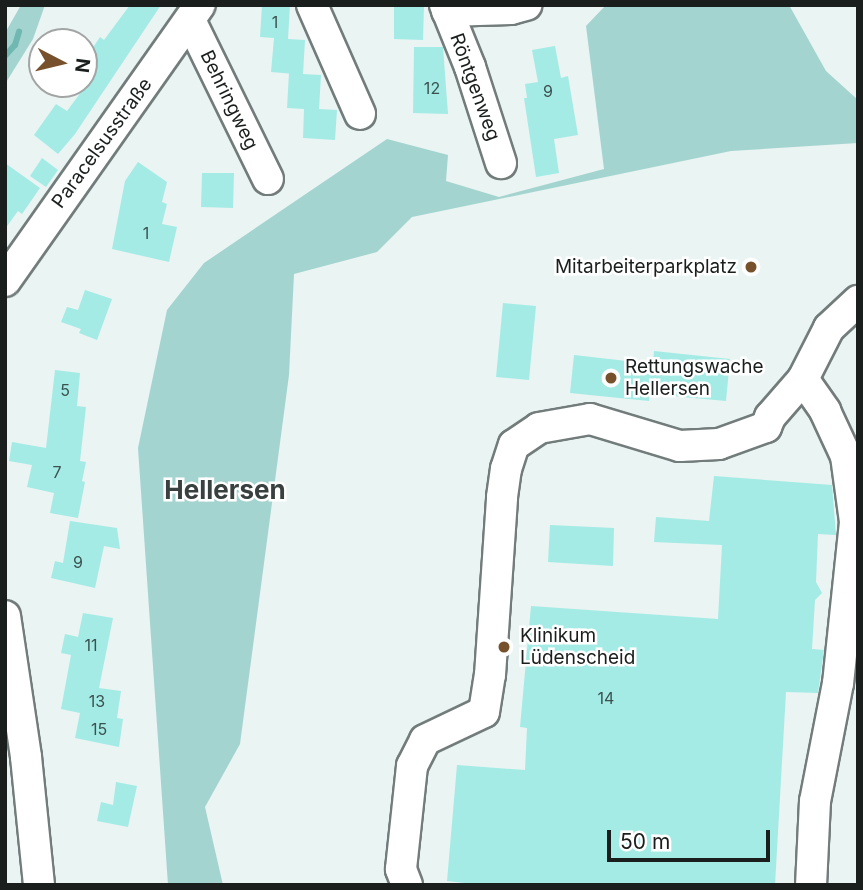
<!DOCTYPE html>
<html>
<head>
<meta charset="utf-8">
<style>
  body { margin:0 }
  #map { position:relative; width:863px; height:890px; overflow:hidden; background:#e9f4f3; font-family:Inter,sans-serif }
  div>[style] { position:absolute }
  .green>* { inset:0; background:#a4d4cf }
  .stream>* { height:6px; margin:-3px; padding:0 3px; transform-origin:3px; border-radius:3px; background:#72b8b2 }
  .building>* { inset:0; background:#a4ebe5 }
  .roads { filter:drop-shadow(2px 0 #727c7b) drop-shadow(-2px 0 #727c7b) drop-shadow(0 2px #727c7b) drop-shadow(0 -2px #727c7b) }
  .minor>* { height:30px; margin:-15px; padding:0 15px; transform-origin:15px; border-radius:15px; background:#fff }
  .dots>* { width:19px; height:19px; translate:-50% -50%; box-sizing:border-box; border:4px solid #fff; border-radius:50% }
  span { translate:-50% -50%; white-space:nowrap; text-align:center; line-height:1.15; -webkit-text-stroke:5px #fff; paint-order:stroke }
  .number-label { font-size:16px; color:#3c514f }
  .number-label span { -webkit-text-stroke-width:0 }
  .street-label { font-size:19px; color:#1a1e1d }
  .poi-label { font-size:19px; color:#1a1e1d }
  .right { translate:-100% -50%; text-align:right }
  .left { translate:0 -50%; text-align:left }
  .district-label { font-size:26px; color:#394140; font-weight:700 }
  .frame { position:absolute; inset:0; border:7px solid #1a1e1d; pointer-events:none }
  .north { position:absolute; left:28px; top:28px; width:70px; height:70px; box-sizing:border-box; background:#fff; border:2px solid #a3a5a5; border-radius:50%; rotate:97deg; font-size:19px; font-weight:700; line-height:28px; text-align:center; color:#1a1e1d }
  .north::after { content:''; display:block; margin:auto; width:24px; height:32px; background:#76512c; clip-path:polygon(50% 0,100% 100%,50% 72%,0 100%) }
  .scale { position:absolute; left:607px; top:830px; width:163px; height:32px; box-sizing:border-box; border:4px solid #1a1e1d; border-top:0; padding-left:9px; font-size:21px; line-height:24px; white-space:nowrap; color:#1a1e1d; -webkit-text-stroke:5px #fff; paint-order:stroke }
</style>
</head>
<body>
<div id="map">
  <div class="green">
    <div style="clip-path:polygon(21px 5px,45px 5px,33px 39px,5px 84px,5px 33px)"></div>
    <div style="clip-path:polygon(606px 5px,789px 5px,826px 71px,858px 100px,858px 143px,731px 151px,412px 217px,377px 252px,294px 274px,289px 375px,240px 744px,205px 807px,223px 885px,168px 885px,138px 448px,167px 310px,204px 263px,387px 139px,448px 155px,446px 181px,499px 197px,604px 169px,586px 26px)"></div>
  </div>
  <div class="stream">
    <div style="left:5px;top:56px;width:15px;rotate:-48deg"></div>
    <div style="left:15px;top:45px;width:14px;rotate:-73deg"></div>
  </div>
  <div class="building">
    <div style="clip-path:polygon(130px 5px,161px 5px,75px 134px,58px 154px,34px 135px,56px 104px,67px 111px,93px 76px,84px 70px,84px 61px,100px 37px,104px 40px)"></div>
    <div style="clip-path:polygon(262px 5px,290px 5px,288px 39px,305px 40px,303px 74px,321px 75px,319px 109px,337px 110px,335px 140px,303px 138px,304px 109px,287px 108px,289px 73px,295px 74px,271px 72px,274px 38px,260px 37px)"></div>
    <div style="clip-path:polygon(394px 5px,424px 5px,423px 40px,394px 39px)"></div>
    <div style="clip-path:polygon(555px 46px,561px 78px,568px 76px,578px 135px,554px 139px,559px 173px,536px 177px,524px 98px,527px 98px,525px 84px,538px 82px,532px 50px)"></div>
    <div style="clip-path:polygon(414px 47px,443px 47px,448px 114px,413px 113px)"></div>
    <div style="clip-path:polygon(42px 158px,58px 170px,46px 187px,30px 176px)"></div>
    <div style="clip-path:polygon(138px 162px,167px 182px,162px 202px,167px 204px,162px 224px,177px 227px,169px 262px,112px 249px,125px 181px)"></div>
    <div style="clip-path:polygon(5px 163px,40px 188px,22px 214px,18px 211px,5px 229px)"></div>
    <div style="clip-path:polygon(202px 173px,234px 173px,233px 208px,201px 207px)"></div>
    <div style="clip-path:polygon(85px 290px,112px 299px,97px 340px,79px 333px,81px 329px,61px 322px,67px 307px,78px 310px)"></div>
    <div style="clip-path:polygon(503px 303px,536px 306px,529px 380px,496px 377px)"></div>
    <div style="clip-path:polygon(654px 351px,730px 359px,726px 401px,650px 394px,649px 401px,570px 393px,574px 355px,653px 364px)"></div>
    <div style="clip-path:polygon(55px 370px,80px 373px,77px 406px,86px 407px,80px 461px,86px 462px,82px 481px,85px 482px,78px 518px,50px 513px,54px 493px,27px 487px,32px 465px,9px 461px,12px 442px,46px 448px)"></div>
    <div style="clip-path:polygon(714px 476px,832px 485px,836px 535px,818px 534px,816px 582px,822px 593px,815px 600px,812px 649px,824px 650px,818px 693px,786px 692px,775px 885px,482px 885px,447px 881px,457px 765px,525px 770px,527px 728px,520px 727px,531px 606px,718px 619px,722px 545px,654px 542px,656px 517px,709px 521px)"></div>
    <div style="clip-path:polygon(70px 521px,117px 528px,120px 549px,104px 546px,95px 588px,51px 578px,55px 561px,63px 563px)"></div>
    <div style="clip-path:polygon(550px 525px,614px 528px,613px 566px,548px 562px)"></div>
    <div style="clip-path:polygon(83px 613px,113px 618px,99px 688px,121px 691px,117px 718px,123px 719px,119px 747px,75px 738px,80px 713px,61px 709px,71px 655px,61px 653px,65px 634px,78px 637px)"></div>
    <div style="clip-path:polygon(116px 782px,137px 786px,128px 827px,97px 821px,101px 802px,113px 805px)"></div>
  </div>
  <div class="roads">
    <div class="minor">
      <div style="left:312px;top:5px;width:119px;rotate:66.2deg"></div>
      <div style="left:445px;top:5px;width:67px;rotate:68deg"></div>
      <div style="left:470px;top:67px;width:101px;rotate:72.1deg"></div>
      <div style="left:447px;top:11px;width:64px;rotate:-1.8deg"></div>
      <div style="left:511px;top:9px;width:16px;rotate:-15deg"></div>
      <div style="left:190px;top:20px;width:177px;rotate:63.9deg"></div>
      <div style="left:5px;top:281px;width:338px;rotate:-54.8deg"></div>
      <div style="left:803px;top:379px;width:39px;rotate:55deg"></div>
      <div style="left:825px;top:411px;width:50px;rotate:65deg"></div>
      <div style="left:846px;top:456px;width:67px;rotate:82.2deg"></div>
      <div style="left:855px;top:522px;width:162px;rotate:96deg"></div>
      <div style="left:838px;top:683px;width:120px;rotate:101deg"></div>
      <div style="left:815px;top:801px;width:84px;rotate:92.7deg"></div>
      <div style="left:5px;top:616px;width:143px;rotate:81.5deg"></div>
      <div style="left:26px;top:757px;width:129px;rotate:84.2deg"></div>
      <div style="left:407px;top:885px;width:17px;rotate:-111deg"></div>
      <div style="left:401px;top:869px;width:104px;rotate:-83.9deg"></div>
      <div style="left:412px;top:766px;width:29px;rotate:-63deg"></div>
      <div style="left:425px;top:740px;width:65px;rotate:-25.4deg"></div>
      <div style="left:484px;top:712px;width:37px;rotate:-81deg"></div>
      <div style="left:490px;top:675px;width:178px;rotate:-86.1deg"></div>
      <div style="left:502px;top:497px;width:28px;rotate:-82deg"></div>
      <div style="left:506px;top:469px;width:25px;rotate:-72deg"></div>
      <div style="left:514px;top:445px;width:30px;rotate:-34deg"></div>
      <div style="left:539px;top:428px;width:52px;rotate:-10deg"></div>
      <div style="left:590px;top:419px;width:94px;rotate:16.7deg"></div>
      <div style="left:680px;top:446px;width:39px;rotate:-3deg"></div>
      <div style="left:719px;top:444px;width:50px;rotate:-19.9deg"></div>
      <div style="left:766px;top:427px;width:11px;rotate:-68deg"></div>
      <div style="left:770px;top:417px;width:50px;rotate:-49deg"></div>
      <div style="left:803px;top:379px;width:57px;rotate:-63deg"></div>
      <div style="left:829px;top:328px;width:40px;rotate:-43deg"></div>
    </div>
  </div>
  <div class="dots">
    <div style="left:751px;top:267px;background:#76512c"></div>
    <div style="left:611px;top:378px;background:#76512c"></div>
    <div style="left:504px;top:647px;background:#76512c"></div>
  </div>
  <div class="number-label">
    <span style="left:275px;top:22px">1</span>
    <span style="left:432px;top:88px">12</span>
    <span style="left:548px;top:91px">9</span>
    <span style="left:146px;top:233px">1</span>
    <span style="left:65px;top:390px">5</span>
    <span style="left:57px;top:472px">7</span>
    <span style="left:78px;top:562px">9</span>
    <span style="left:91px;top:645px">11</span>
    <span style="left:606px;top:698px">14</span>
    <span style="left:97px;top:701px">13</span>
    <span style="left:99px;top:729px">15</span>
  </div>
  <div class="street-label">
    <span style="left:475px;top:87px;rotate:70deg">Röntgenweg</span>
    <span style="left:229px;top:100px;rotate:64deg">Behringweg</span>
    <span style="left:102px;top:143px;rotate:-54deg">Paracelsusstraße</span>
  </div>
  <div class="poi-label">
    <span class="right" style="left:737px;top:267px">Mitarbeiterparkplatz</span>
    <span class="left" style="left:625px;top:378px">Rettungswache<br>Hellersen</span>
    <span class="left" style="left:520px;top:647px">Klinikum<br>Lüdenscheid</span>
  </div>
  <div class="district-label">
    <span style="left:225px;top:490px">Hellersen</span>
  </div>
  <div class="frame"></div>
  <div class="north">N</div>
  <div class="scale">50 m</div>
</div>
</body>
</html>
